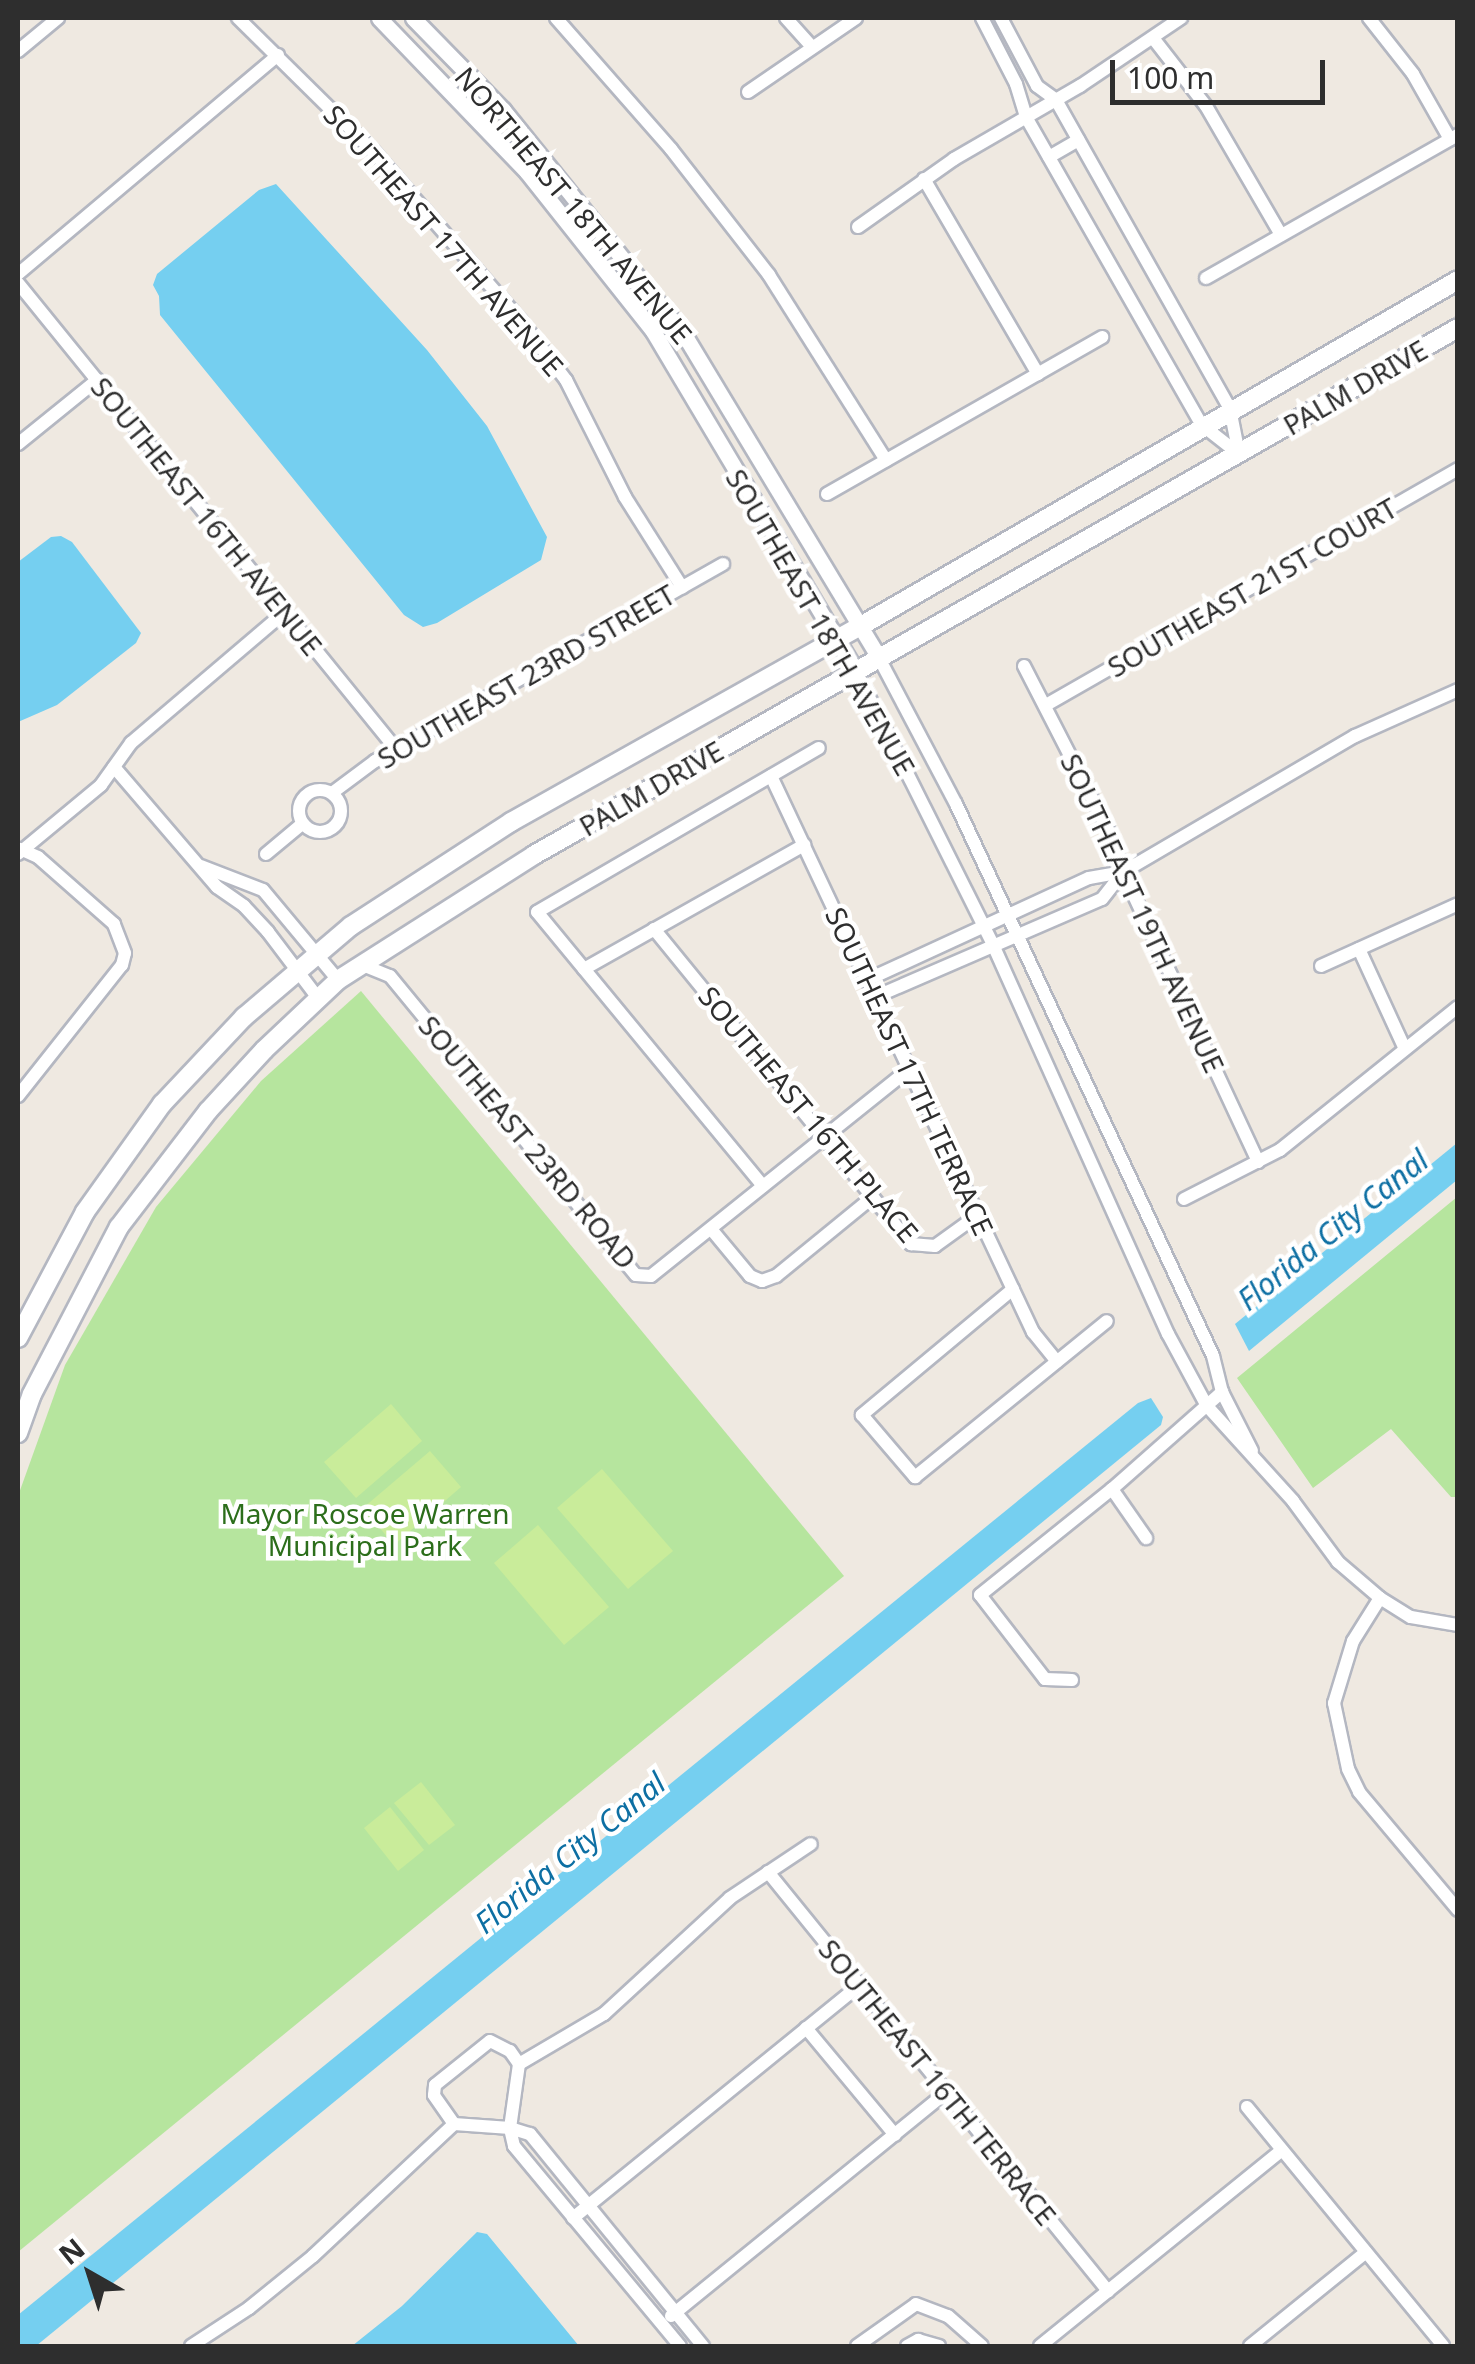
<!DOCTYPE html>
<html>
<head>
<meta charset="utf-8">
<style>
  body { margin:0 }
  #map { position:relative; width:1475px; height:2364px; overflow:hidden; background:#efe9e1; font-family:"Noto Sans",sans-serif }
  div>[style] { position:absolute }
  .green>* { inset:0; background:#b6e59e }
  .pitch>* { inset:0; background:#c9ec9a }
  .water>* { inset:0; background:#75cff0 }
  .roads { filter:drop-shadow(2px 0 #b4b7c1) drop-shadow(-2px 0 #b4b7c1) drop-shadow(0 2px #b4b7c1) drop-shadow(0 -2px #b4b7c1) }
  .minor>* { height:12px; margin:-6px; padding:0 6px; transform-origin:6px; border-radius:6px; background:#fff }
  .minor>.ring { margin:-6px; padding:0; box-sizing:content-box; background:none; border:12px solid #fff; border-radius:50% }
  .tertiary>* { height:15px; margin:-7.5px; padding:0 7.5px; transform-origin:7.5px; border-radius:7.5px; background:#fff }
  .secondary>* { height:18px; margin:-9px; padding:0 9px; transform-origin:9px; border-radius:9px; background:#fff }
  span { translate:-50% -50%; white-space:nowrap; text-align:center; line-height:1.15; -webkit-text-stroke:9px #fff; paint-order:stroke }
  .street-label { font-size:28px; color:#2e2e2e }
  .park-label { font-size:28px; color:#2c6e1b }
  .water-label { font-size:30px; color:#0d6fa3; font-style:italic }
  .frame { position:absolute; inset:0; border:20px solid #2e2e2e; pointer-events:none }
  .north { position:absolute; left:40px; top:2224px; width:100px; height:100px; -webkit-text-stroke:8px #fff; paint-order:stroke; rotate:321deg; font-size:28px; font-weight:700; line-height:40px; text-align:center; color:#2e2e2e }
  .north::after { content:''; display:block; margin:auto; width:35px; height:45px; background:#2e2e2e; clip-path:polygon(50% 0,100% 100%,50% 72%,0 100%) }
  .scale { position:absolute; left:1110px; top:60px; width:215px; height:45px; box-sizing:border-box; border:5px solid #2e2e2e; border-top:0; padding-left:12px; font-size:30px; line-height:35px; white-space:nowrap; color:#2e2e2e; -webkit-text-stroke:8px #fff; paint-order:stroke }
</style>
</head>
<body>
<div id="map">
  <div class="green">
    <div style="clip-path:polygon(361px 991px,844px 1576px,18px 2252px,18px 1496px,65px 1365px,156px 1207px,261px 1081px)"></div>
    <div style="clip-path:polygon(1457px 1197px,1457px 1497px,1451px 1497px,1391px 1429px,1313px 1488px,1237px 1378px)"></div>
  </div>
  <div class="pitch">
    <div style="clip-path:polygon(391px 1404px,422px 1441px,356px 1498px,324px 1462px)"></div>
    <div style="clip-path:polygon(430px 1451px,461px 1487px,394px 1545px,363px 1508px)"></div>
    <div style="clip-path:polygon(602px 1469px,673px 1551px,628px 1589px,557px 1508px)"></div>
    <div style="clip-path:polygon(538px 1525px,609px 1607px,564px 1645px,494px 1563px)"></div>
    <div style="clip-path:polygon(421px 1782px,455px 1825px,429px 1845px,394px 1803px)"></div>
    <div style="clip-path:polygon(390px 1807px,424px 1850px,398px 1871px,364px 1828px)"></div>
  </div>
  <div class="water">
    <div style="clip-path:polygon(276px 184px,427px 350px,487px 426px,547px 537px,541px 560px,437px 623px,423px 627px,404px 615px,160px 315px,159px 296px,153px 285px,157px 274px,259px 190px)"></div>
    <div style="clip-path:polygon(61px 536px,72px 542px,141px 633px,136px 643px,57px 705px,18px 722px,18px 562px,51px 537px)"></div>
    <div style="clip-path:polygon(1457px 1143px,1457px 1180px,1249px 1351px,1235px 1324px)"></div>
    <div style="clip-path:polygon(1151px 1398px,1163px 1417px,1161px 1425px,36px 2346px,18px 2346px,18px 2315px,1138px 1403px)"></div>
    <div style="clip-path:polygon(477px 2232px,487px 2234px,579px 2346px,352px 2346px,402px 2306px)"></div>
  </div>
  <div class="roads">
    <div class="minor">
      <div style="left:238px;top:18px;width:191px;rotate:44.6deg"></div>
      <div style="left:374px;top:152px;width:223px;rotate:49deg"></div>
      <div style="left:520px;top:320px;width:76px;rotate:52.5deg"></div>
      <div style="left:566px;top:380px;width:131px;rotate:63.2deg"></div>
      <div style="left:625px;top:497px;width:107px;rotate:57.7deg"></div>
      <div style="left:556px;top:18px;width:174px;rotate:48.7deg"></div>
      <div style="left:671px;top:149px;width:160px;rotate:52.1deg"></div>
      <div style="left:769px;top:275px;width:219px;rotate:57.7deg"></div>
      <div style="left:786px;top:18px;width:39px;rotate:48deg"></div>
      <div style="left:982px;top:18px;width:74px;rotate:62.7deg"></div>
      <div style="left:1016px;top:84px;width:34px;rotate:73deg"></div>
      <div style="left:1026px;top:117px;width:355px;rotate:60.3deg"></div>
      <div style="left:1202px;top:425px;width:47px;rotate:38.1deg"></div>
      <div style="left:1001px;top:18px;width:77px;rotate:62.1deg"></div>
      <div style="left:1037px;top:86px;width:24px;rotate:36deg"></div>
      <div style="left:1056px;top:100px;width:355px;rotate:60.6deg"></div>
      <div style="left:1230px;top:409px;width:46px;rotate:78.7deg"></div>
      <div style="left:1369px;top:18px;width:71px;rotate:51.8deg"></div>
      <div style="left:1413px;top:74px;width:75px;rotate:60.4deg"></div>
      <div style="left:1153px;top:38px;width:86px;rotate:52.1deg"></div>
      <div style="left:1206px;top:106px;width:149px;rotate:59.8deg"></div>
      <div style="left:18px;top:51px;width:52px;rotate:-39.5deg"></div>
      <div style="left:748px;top:92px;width:131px;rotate:-34.4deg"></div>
      <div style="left:1049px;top:157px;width:34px;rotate:-30deg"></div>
      <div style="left:924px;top:179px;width:226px;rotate:59.7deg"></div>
      <div style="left:858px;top:227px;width:118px;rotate:-35.3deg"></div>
      <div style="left:954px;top:159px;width:146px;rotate:-30.1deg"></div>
      <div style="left:1080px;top:86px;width:122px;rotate:-34deg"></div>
      <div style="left:18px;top:274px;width:340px;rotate:-40.1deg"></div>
      <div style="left:1206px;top:278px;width:290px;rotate:-29.6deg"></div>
      <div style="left:18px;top:283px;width:600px;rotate:50.95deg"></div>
      <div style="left:18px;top:444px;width:102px;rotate:-39deg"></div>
      <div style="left:827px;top:494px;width:317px;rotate:-29.7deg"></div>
      <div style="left:879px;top:658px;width:165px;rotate:62.2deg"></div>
      <div style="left:956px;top:804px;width:609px;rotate:65.03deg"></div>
      <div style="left:1213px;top:1356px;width:37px;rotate:76deg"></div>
      <div style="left:1222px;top:1392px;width:66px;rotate:63deg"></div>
      <div style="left:1024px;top:666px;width:197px;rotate:62.8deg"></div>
      <div style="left:1114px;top:841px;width:32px;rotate:74deg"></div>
      <div style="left:1123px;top:872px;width:320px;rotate:65deg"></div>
      <div style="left:856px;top:671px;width:309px;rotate:63.4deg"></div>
      <div style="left:994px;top:947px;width:424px;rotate:65.8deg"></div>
      <div style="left:1168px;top:1334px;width:82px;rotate:61.6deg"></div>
      <div style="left:1207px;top:1406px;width:128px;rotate:47.8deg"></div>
      <div style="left:1293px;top:1501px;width:76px;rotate:53.6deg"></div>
      <div style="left:1338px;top:1562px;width:55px;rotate:40.6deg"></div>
      <div style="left:1380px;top:1598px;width:36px;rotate:32deg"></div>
      <div style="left:1411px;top:1617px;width:48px;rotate:9.7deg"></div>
      <div style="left:1046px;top:705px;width:475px;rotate:-29.8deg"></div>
      <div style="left:114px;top:767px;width:158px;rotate:49.4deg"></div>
      <div style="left:217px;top:887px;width:33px;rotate:35deg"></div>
      <div style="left:244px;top:906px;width:35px;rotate:47deg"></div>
      <div style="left:268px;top:932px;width:83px;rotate:52.9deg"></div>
      <div style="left:771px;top:776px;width:615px;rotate:64.77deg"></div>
      <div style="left:1033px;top:1332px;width:38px;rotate:51deg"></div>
      <div class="ring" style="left:299px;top:790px;width:30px;height:30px"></div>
      <div style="left:332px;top:793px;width:54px;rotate:-36.7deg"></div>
      <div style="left:375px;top:761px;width:400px;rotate:-29.5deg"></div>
      <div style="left:18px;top:854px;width:108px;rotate:-39.7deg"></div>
      <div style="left:101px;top:785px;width:52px;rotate:-54.5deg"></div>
      <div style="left:131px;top:743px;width:202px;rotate:-40.4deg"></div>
      <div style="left:266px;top:854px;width:47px;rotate:-39.8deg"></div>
      <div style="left:201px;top:866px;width:66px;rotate:21.2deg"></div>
      <div style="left:263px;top:890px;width:117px;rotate:50.2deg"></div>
      <div style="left:654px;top:929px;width:407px;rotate:50.8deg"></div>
      <div style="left:911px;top:1244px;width:24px;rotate:5deg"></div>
      <div style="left:935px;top:1246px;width:53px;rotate:-35.8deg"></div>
      <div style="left:1359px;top:949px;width:110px;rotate:65.3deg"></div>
      <div style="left:360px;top:964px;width:32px;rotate:22deg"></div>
      <div style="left:390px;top:976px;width:387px;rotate:50.6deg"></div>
      <div style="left:636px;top:1275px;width:15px;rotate:4deg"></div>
      <div style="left:651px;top:1276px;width:331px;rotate:-38.7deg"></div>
      <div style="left:1321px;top:966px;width:150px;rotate:-24.3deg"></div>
      <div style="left:584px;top:969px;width:253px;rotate:-29.4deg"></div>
      <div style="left:867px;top:980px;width:244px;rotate:-24.7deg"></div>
      <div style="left:1089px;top:878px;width:35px;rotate:-10deg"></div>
      <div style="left:1123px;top:872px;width:269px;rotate:-30.4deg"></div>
      <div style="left:1355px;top:736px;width:113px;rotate:-24.1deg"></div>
      <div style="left:875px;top:997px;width:247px;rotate:-23.4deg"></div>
      <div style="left:1102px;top:899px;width:34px;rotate:-52deg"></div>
      <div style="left:18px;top:1096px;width:167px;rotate:-51.6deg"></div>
      <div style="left:122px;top:965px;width:12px;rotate:-76deg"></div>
      <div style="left:125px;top:953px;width:31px;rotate:-111deg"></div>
      <div style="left:114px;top:924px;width:101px;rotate:-138.6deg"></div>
      <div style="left:38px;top:857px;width:20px;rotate:-156deg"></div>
      <div style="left:763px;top:1186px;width:355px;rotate:-129.5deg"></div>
      <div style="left:537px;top:912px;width:326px;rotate:-30.2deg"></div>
      <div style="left:1184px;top:1199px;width:108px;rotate:-27deg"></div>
      <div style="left:1280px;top:1150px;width:228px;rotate:-38.8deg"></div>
      <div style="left:711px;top:1229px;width:61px;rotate:50.3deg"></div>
      <div style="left:750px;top:1276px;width:13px;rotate:23deg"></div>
      <div style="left:762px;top:1281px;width:15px;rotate:-20deg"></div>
      <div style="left:776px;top:1276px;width:125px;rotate:-39.2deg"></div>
      <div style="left:1013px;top:1289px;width:197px;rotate:140.2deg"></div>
      <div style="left:862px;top:1415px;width:82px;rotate:49.5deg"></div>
      <div style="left:915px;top:1477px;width:247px;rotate:-39.1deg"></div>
      <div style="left:1112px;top:1489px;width:60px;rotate:55.2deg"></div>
      <div style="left:1380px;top:1598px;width:51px;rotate:122.1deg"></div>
      <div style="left:1353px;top:1641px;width:65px;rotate:107deg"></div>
      <div style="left:1334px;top:1703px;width:67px;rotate:78deg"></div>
      <div style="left:1348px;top:1769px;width:25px;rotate:64deg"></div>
      <div style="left:1359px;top:1792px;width:154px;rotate:50deg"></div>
      <div style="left:1072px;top:1680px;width:27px;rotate:-178deg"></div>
      <div style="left:1045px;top:1679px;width:106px;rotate:-127.7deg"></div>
      <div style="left:980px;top:1595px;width:169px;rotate:-38.8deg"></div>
      <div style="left:1112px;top:1489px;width:147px;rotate:-41.4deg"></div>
      <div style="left:768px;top:1872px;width:540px;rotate:50.94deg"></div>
      <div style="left:806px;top:2028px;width:139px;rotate:50.2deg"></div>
      <div style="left:490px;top:2041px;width:22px;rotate:27deg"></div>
      <div style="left:510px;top:2051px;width:16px;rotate:55deg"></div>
      <div style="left:519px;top:2064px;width:65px;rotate:98deg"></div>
      <div style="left:510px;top:2128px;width:56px;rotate:-175.9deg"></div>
      <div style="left:454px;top:2124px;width:35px;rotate:-125deg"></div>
      <div style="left:434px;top:2095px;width:10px;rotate:-84deg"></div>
      <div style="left:435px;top:2085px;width:70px;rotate:-38.7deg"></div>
      <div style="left:519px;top:2064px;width:99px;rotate:-30.5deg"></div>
      <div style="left:604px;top:2014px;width:171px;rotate:-42.6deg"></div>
      <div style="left:730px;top:1898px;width:97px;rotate:-33.7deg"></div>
      <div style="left:1247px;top:2107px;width:309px;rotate:50.6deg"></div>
      <div style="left:573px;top:2218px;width:370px;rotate:-39.1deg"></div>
      <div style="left:671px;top:2316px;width:355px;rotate:-39.1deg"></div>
      <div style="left:191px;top:2346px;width:69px;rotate:-33.2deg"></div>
      <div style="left:249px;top:2308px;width:82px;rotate:-39.1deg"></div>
      <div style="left:313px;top:2256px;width:193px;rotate:-43.1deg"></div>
      <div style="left:680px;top:2346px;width:260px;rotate:-129.7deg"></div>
      <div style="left:514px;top:2146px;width:18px;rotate:-103deg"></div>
      <div style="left:510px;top:2128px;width:21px;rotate:17deg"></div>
      <div style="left:530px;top:2134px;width:274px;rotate:50.8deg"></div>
      <div style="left:857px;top:2346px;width:72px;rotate:-35.4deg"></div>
      <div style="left:916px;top:2304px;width:34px;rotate:21deg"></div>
      <div style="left:948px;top:2316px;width:45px;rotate:41.4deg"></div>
      <div style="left:907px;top:2346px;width:13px;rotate:-29deg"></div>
      <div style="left:918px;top:2340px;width:22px;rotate:16deg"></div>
      <div style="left:1040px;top:2346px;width:311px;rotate:-39deg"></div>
      <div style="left:1250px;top:2346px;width:149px;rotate:-39deg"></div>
    </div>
    <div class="tertiary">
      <div style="left:379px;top:18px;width:214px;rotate:46.1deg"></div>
      <div style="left:527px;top:172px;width:203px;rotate:51.6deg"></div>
      <div style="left:653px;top:331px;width:396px;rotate:59.2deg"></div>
      <div style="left:413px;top:18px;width:129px;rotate:45.6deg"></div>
      <div style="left:503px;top:110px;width:290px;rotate:51.2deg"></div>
      <div style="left:685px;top:336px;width:376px;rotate:58.9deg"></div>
    </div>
    <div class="secondary">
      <div style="left:18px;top:1338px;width:143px;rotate:-62deg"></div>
      <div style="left:85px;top:1212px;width:133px;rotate:-54.5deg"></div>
      <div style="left:162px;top:1104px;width:120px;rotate:-46.7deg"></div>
      <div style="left:244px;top:1017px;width:140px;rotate:-40.4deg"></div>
      <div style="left:351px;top:926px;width:191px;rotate:-33deg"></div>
      <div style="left:511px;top:822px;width:399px;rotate:-29.3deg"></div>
      <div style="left:859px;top:627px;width:692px;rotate:-30.08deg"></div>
      <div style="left:18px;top:1433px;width:41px;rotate:-70.3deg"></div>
      <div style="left:32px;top:1394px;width:188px;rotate:-62.5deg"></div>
      <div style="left:119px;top:1227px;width:146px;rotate:-52.5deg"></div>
      <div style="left:208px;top:1111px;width:83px;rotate:-47.4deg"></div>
      <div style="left:264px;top:1050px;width:102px;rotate:-43.4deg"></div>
      <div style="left:338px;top:980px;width:232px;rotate:-32.5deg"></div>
      <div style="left:534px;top:855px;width:1064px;rotate:-29.7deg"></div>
    </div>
  </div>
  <div class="street-label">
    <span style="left:574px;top:205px;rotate:50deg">NORTHEAST 18TH AVENUE</span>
    <span style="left:444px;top:240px;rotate:49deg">SOUTHEAST 17TH AVENUE</span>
    <span style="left:1355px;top:387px;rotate:-30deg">PALM DRIVE</span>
    <span style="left:207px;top:516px;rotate:51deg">SOUTHEAST 16TH AVENUE</span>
    <span style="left:1252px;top:587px;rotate:-30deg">SOUTHEAST 21ST COURT</span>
    <span style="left:821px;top:622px;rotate:60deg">SOUTHEAST 18TH AVENUE</span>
    <span style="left:526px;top:676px;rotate:-30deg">SOUTHEAST 23RD STREET</span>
    <span style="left:651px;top:788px;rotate:-30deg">PALM DRIVE</span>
    <span style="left:1143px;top:913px;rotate:65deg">SOUTHEAST 19TH AVENUE</span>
    <span style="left:910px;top:1071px;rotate:65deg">SOUTHEAST 17TH TERRACE</span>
    <span style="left:809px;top:1114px;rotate:50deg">SOUTHEAST 16TH PLACE</span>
    <span style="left:528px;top:1142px;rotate:50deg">SOUTHEAST 23RD ROAD</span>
    <span style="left:938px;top:2082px;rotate:51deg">SOUTHEAST 16TH TERRACE</span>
  </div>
  <div class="park-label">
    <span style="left:365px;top:1529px">Mayor Roscoe Warren<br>Municipal Park</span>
  </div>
  <div class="water-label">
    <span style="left:1333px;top:1230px;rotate:-39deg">Florida City Canal</span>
    <span style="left:570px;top:1853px;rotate:-39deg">Florida City Canal</span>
  </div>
  <div class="frame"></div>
  <div class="north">N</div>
  <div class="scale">100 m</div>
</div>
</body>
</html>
